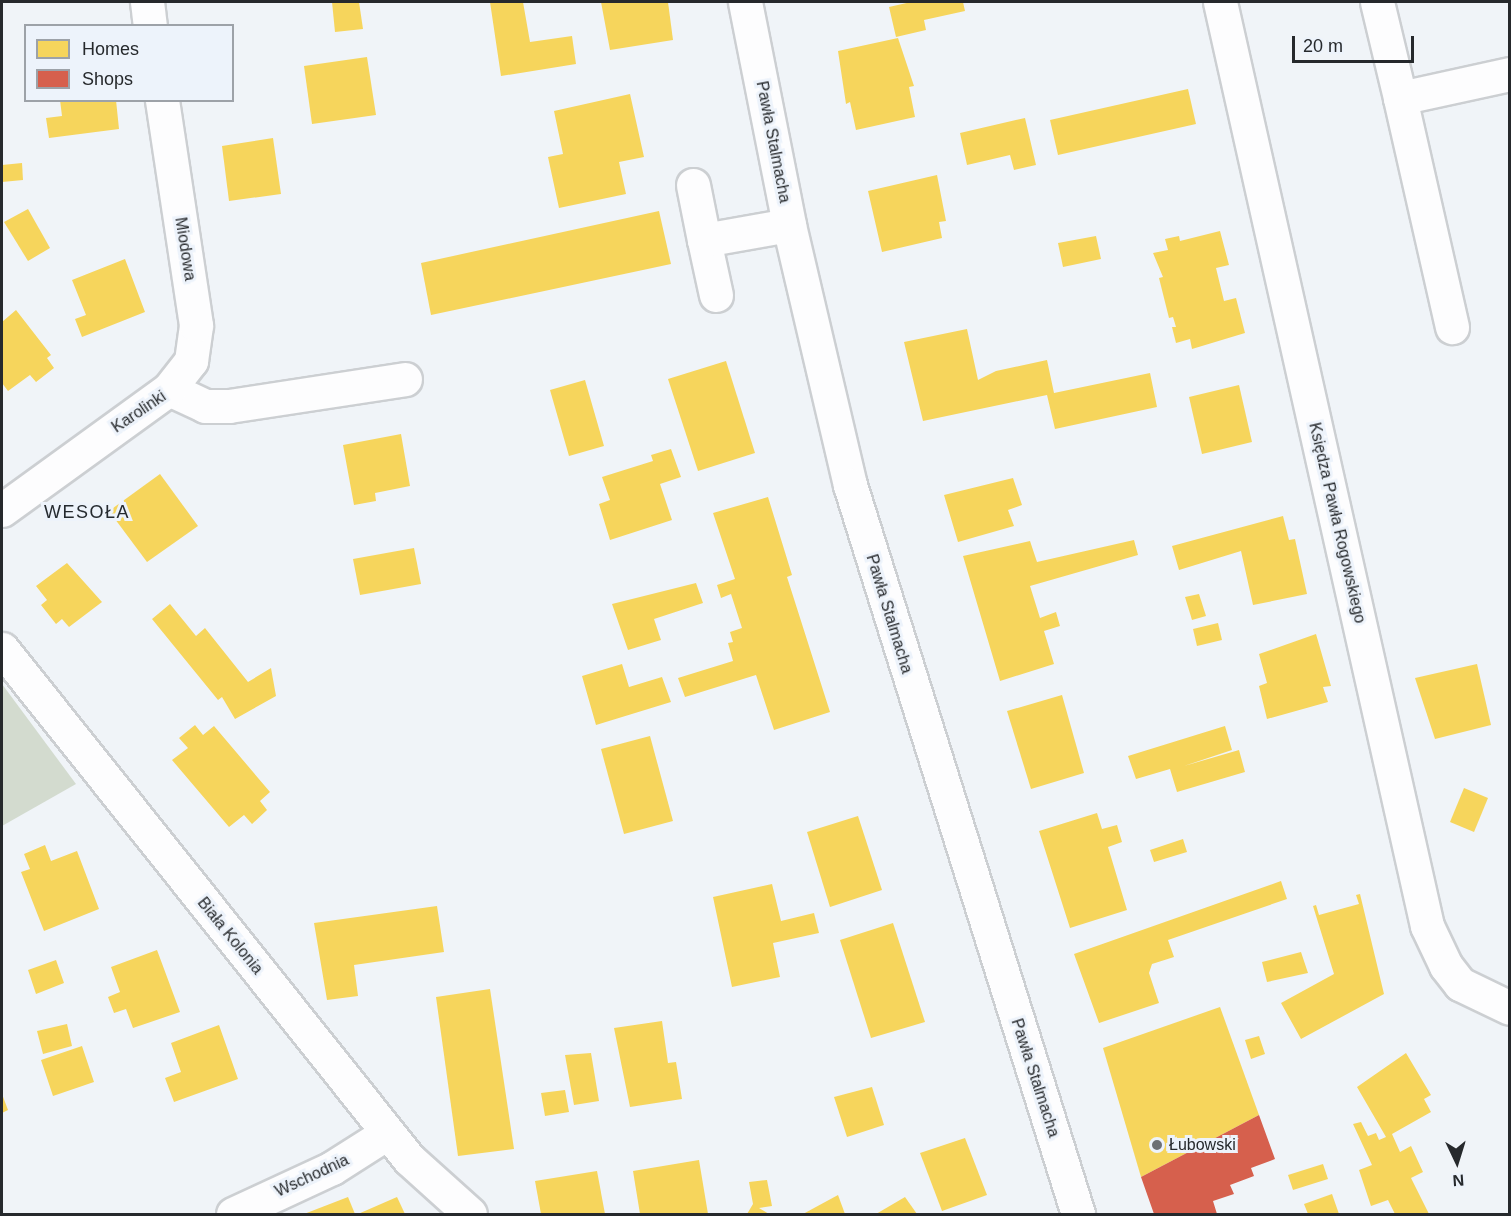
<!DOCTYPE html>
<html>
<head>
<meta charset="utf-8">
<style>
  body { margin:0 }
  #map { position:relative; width:1511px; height:1216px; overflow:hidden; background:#f0f4f8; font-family:Arial,sans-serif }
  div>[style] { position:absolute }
  .green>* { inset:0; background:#d3dbcf }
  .homes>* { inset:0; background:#f6d55c }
  .shops>* { inset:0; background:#d6604d }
  .roads { filter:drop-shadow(2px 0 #cccfd2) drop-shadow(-2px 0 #cccfd2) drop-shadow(0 2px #cccfd2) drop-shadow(0 -2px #cccfd2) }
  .minor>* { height:33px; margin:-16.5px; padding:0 16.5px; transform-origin:16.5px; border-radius:16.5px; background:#fdfdfe }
  .dots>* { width:16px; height:16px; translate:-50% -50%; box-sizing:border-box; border:3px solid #edf3fb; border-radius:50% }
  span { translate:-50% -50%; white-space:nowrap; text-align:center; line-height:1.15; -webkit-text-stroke:6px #edf3fb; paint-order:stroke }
  .street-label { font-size:16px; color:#26292c }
  .poi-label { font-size:16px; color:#26292c }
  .left { translate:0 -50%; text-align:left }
  .neighbourhood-label { font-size:18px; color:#252a2f; letter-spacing:1.5px }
  .frame { position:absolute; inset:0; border:3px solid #26292c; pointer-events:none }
  .legend { position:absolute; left:24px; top:24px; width:210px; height:78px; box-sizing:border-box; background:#edf3fb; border:2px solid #9da2a8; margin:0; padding:8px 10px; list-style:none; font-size:18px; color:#26292c }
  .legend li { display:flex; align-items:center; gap:12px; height:30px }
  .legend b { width:30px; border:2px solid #9da2a8 }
  .north { position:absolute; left:1427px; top:1132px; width:60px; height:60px; -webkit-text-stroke:4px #edf3fb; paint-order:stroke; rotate:176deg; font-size:16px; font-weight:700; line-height:24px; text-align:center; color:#26292c }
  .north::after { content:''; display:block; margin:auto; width:21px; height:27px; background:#26292c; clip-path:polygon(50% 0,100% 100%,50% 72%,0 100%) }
  .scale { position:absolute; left:1292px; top:36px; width:122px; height:27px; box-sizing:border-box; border:3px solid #26292c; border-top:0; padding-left:8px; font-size:18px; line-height:21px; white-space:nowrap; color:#26292c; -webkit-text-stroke:4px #edf3fb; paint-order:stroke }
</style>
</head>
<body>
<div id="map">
  <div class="green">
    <div style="clip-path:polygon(2px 684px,76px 784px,2px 826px)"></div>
  </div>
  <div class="homes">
    <div style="clip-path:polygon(332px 2px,359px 2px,363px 29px,335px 32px)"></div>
    <div style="clip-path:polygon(490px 2px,523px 2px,530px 42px,572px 36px,576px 64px,501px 76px)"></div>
    <div style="clip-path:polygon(601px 2px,668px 2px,673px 40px,610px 50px)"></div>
    <div style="clip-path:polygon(911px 2px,963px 2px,965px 11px,924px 20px,926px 30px,896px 37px,889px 7px)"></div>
    <div style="clip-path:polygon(898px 38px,914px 86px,909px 87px,915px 117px,856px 130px,850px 102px,846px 104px,838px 51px)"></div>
    <div style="clip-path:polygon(367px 57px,376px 115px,312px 124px,304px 66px)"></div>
    <div style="clip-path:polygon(1188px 89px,1196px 124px,1058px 155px,1050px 120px)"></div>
    <div style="clip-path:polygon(630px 94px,644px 157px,619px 162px,626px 194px,559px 208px,548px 157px,563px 154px,554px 111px)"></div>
    <div style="clip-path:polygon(60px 100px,116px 100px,119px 129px,49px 138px,46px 118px,62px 116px)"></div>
    <div style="clip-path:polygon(1025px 118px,1036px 165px,1014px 170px,1010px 155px,967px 165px,960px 133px)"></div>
    <div style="clip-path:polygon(273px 138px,281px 194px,229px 201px,222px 146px)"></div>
    <div style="clip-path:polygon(22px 163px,23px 180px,2px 182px,2px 165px)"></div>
    <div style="clip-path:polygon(937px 175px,946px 221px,939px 222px,942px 238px,882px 252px,868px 191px)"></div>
    <div style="clip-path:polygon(28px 209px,50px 248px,28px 261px,4px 222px)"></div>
    <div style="clip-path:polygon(659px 211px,671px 264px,431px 315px,421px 263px)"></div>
    <div style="clip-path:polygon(1220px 231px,1229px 265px,1216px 268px,1224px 301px,1236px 298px,1245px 333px,1192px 349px,1190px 339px,1176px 343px,1172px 327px,1176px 327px,1173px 317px,1169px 318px,1159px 278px,1163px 277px,1153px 253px,1168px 250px,1165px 239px,1179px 236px,1180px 241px)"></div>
    <div style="clip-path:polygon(1096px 236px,1101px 259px,1063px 267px,1058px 243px)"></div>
    <div style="clip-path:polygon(125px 259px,145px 312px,82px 337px,75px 319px,86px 315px,72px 280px)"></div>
    <div style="clip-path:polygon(16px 310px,51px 355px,47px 358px,54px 368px,36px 382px,30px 375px,8px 391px,2px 383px,2px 322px)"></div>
    <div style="clip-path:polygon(967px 329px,978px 380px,996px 371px,1047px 360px,1054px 393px,1150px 373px,1157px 407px,1055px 429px,1047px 395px,923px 421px,904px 342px)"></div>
    <div style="clip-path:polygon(726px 361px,755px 453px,698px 471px,668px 379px)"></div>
    <div style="clip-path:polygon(585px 380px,604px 446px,569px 456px,550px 390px)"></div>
    <div style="clip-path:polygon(1239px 385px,1252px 442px,1202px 454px,1189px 397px)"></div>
    <div style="clip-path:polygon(401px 434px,410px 486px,375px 493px,376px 501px,354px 505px,343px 445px)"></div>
    <div style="clip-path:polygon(671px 449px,681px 477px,660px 484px,672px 520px,610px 540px,599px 504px,610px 500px,602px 477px,653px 461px,651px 455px)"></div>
    <div style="clip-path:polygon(160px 474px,198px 526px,147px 562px,109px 511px)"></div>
    <div style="clip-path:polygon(1013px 478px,1022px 505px,1008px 510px,1014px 526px,958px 542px,944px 495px)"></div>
    <div style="clip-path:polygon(768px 497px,792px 575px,787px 577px,830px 712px,774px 730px,756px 675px,685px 697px,678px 678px,733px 661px,728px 643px,733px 642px,730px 632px,742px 628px,731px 594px,721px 598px,717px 585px,735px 579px,713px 513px)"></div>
    <div style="clip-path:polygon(1283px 516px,1289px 540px,1295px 539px,1307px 594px,1253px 605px,1241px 551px,1179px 570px,1172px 546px)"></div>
    <div style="clip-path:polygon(1134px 540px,1138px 555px,1030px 586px,1040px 618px,1056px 612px,1060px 626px,1044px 631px,1054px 664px,1000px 681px,963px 556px,1030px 541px,1037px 562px)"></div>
    <div style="clip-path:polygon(414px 548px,421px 584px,360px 595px,353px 559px)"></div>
    <div style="clip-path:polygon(67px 563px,102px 602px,69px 627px,62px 619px,56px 624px,41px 605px,47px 600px,36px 586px)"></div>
    <div style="clip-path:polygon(696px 583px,703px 603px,654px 619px,661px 640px,628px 650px,612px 604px)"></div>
    <div style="clip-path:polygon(1199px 594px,1206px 616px,1192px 620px,1185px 597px)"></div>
    <div style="clip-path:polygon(170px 604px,196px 636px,205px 628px,248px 682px,271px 668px,276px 696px,235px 719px,222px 697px,218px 700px,152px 619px)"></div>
    <div style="clip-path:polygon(1218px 623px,1222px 640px,1197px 646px,1193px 629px)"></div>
    <div style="clip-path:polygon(1316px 634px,1331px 686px,1323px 687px,1328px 702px,1267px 719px,1259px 686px,1267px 683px,1259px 654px)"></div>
    <div style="clip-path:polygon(622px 664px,629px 687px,662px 677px,671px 702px,596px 725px,582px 676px)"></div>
    <div style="clip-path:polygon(1477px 664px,1491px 725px,1435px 739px,1415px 678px)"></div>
    <div style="clip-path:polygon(1062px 695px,1084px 773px,1031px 789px,1007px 711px)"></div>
    <div style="clip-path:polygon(195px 725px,203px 735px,214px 726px,270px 792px,260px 801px,267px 810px,252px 824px,244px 815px,229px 827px,172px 760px,188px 748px,179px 738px)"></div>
    <div style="clip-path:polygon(1225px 726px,1232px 750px,1184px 766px,1239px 750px,1245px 772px,1177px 792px,1170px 769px,1136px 779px,1128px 756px)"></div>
    <div style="clip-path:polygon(650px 736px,673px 821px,624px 834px,601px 749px)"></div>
    <div style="clip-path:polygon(1464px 788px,1488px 798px,1474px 832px,1450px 822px)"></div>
    <div style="clip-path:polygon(1097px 813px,1102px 829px,1117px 825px,1122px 842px,1108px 847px,1127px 910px,1070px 928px,1039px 831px)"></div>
    <div style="clip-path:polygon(858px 816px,882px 890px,830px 907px,807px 832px)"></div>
    <div style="clip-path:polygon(1183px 839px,1187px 852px,1154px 862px,1150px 850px)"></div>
    <div style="clip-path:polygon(45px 845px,51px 861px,77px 851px,99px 909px,44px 931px,21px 872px,30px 869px,24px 854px)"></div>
    <div style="clip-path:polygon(1281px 881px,1287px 899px,1168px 940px,1174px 957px,1152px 964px,1149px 973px,1159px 1003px,1099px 1023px,1074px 954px)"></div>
    <div style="clip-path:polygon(772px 884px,781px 921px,814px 913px,819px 933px,773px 943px,780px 977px,732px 987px,713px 897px)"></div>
    <div style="clip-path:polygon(1360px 894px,1384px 994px,1301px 1039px,1281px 1003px,1334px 974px,1313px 906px,1316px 905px,1319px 915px,1359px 904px,1356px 895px)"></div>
    <div style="clip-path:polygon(437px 906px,444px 952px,354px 965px,358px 996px,327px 1000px,314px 923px)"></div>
    <div style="clip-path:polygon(893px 923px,925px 1022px,871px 1038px,840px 940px)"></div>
    <div style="clip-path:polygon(157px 950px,180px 1012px,133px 1028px,126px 1009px,114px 1013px,108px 997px,120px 992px,111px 967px)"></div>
    <div style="clip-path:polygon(1301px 952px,1308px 973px,1267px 982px,1262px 962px)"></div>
    <div style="clip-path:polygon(56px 960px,64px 983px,36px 994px,28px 970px)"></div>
    <div style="clip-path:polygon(490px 989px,514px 1149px,458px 1156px,436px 997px)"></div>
    <div style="clip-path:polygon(1220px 1007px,1259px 1115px,1141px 1177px,1103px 1048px)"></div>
    <div style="clip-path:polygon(662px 1021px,668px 1063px,676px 1062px,682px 1099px,630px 1107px,614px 1028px)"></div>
    <div style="clip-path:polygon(67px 1024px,72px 1046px,43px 1054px,37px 1031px)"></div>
    <div style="clip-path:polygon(219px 1025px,238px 1079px,174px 1102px,165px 1078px,181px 1072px,171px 1043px)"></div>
    <div style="clip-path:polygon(1259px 1036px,1265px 1054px,1251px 1059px,1245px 1040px)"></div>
    <div style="clip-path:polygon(82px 1046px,94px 1082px,53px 1096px,41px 1060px)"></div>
    <div style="clip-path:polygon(591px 1053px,599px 1101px,574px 1105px,565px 1055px)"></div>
    <div style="clip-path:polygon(1406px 1053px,1431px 1095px,1424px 1099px,1431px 1112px,1392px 1134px,1400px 1152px,1411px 1146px,1423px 1172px,1411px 1178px,1429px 1214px,1395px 1214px,1388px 1200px,1371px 1206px,1359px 1170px,1372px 1165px,1353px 1124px,1361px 1122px,1368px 1136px,1376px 1133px,1379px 1140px,1386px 1137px,1357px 1087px)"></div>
    <div style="clip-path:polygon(872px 1087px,884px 1125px,847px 1137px,834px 1097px)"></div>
    <div style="clip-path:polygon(565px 1090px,569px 1112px,545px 1116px,541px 1093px)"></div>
    <div style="clip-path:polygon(2px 1094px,8px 1110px,2px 1113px)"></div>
    <div style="clip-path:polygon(965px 1138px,987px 1195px,942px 1211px,920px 1153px)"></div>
    <div style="clip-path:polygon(699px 1160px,708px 1214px,640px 1214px,633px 1171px)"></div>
    <div style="clip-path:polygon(1323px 1164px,1328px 1179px,1293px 1190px,1288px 1175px)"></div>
    <div style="clip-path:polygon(597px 1171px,605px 1214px,541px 1214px,535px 1181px)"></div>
    <div style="clip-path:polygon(767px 1180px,772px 1206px,759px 1208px,769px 1214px,747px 1214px,753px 1204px,749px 1182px)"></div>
    <div style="clip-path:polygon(1332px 1194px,1339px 1214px,1308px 1214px,1304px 1204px)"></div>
    <div style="clip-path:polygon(838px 1195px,845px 1214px,803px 1214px)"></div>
    <div style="clip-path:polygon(348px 1197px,355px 1214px,304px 1214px)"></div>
    <div style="clip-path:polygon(397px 1197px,405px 1214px,358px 1214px)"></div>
    <div style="clip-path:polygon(905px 1197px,917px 1214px,876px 1214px)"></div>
  </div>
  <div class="shops">
    <div style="clip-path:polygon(1259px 1115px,1275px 1159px,1251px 1168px,1254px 1176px,1230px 1185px,1234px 1194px,1213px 1201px,1217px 1214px,1154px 1214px,1141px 1177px)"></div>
  </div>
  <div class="roads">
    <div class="minor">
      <div style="left:147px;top:2px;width:24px;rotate:83deg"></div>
      <div style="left:745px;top:2px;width:227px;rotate:78.8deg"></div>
      <div style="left:789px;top:225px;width:267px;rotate:76.8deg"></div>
      <div style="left:850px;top:485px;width:764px;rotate:72.63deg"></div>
      <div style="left:1220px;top:2px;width:947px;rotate:77.37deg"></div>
      <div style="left:1427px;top:926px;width:44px;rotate:64.6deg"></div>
      <div style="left:1446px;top:966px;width:23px;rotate:52deg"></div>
      <div style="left:1460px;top:984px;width:55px;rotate:25.6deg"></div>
      <div style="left:1377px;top:2px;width:99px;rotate:76.5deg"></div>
      <div style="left:1400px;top:98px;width:113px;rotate:-12.3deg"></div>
      <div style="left:1400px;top:98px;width:235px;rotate:77.2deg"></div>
      <div style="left:693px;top:185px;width:56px;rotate:78.7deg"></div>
      <div style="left:716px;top:295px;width:56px;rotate:-102.3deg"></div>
      <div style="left:704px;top:240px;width:86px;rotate:-10deg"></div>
      <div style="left:169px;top:389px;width:40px;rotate:25deg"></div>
      <div style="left:205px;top:406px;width:24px"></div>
      <div style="left:229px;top:406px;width:178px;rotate:-8.7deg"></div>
      <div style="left:2px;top:510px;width:206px;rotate:-35.9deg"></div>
      <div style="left:169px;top:389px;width:36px;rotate:-52deg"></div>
      <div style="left:191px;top:361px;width:36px;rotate:-82deg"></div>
      <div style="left:196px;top:325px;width:228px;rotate:-98.6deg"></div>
      <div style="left:2px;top:649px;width:652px;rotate:51.41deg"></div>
      <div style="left:409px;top:1159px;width:82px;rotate:42deg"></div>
      <div style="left:233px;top:1214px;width:109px;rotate:-24.9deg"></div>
      <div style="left:332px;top:1168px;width:65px;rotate:-32.5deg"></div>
    </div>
  </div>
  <div class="dots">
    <div style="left:1157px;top:1145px;background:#6d7073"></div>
  </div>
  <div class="street-label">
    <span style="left:773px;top:142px;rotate:79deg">Pawła Stalmacha</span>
    <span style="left:185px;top:249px;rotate:81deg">Miodowa</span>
    <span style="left:139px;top:412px;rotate:-34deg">Karolinki</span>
    <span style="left:1337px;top:523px;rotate:77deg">Księdza Pawła Rogowskiego</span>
    <span style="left:889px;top:614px;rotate:73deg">Pawła Stalmacha</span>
    <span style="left:230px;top:936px;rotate:51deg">Biała Kolonia</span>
    <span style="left:1035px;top:1078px;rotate:72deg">Pawła Stalmacha</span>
    <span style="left:312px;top:1176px;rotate:-25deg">Wschodnia</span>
  </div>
  <div class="poi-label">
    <span class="left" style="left:1169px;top:1145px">Łubowski</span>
  </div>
  <div class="neighbourhood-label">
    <span style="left:87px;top:512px">WESOŁA</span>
  </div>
  <div class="frame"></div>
  <ul class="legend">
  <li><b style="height:16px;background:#f6d55c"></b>Homes</li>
  <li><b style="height:16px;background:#d6604d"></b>Shops</li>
  </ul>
  <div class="north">N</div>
  <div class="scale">20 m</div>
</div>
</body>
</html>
